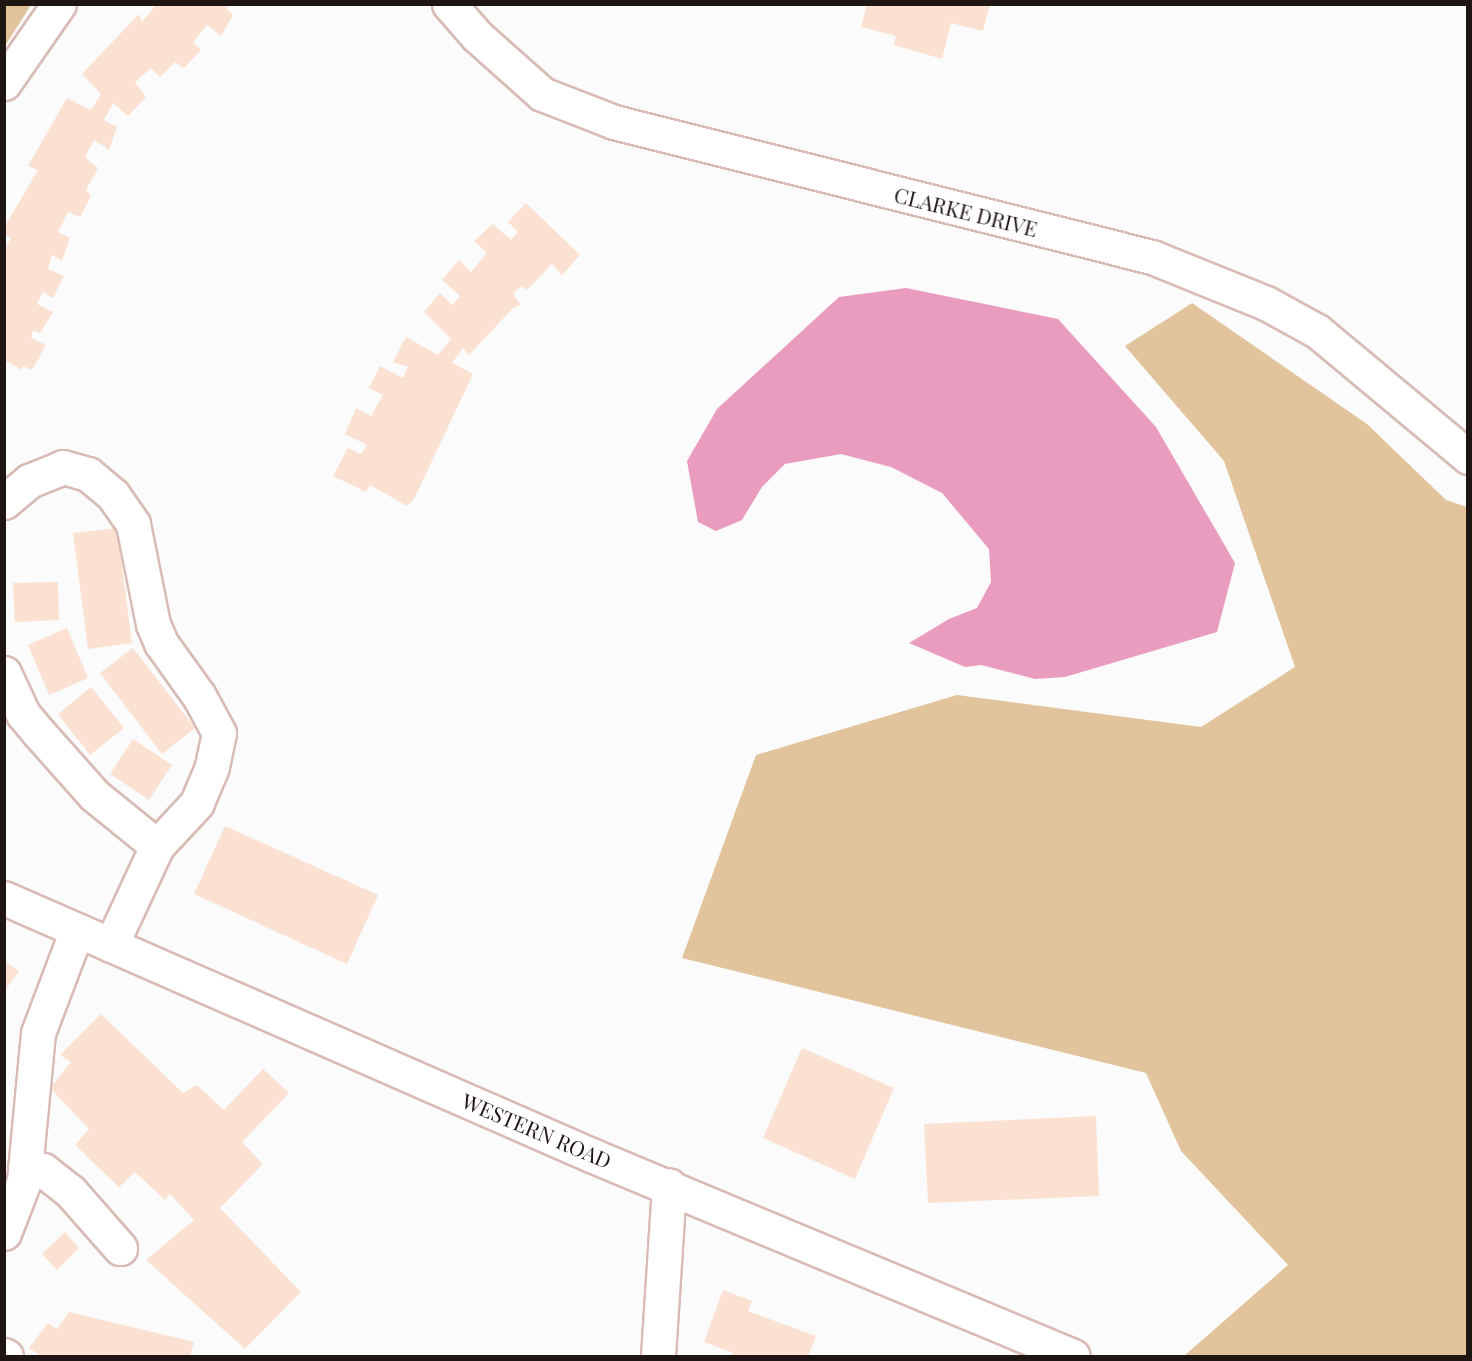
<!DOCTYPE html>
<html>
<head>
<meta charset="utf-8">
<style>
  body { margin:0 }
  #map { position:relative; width:1472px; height:1361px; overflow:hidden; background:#fbfbfb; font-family:"Playfair Display",serif }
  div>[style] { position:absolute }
  .green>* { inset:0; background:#e1c49c }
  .water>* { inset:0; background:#ea9cbf }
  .building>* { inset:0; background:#fae1d1 }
  .roads { filter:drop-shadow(2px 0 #d8bbb4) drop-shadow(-2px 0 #d8bbb4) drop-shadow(0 2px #d8bbb4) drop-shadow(0 -2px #d8bbb4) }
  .minor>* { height:33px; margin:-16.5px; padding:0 16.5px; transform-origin:16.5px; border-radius:16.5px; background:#fff }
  span { translate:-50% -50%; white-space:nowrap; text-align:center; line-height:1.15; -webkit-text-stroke:5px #fff; paint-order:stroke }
  .street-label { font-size:21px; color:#1f1513 }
  .frame { position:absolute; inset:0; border:6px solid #1f1513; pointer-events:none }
</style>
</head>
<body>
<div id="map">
  <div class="green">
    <div style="clip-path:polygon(5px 4px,31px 5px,5px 46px,4px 5px)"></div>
    <div style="clip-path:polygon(1192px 303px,1367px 424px,1446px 500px,1467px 507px,1467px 1356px,1184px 1356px,1288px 1265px,1181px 1151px,1146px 1073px,682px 958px,756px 755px,957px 695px,1201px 727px,1295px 667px,1224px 461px,1125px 346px)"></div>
  </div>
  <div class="water">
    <div style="clip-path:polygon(906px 288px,1058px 319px,1156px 427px,1235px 563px,1217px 632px,1065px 677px,1035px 679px,981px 665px,965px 667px,909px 643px,949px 619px,977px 608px,991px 582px,989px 549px,942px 493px,891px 467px,841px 454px,785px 464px,762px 487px,742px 520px,716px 531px,698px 522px,687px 461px,717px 409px,839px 297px)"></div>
  </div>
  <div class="building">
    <div style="clip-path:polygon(157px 4px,230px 4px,226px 8px,233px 15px,221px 36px,207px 25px,193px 42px,201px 50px,184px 68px,175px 62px,160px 77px,151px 68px,135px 82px,146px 97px,128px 116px,113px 103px,104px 120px,117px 127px,109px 150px,94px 140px,85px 157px,98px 168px,86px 190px,91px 196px,80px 217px,68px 212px,58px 232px,70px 238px,62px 261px,52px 255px,48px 269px,64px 276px,53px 298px,43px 292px,37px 304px,53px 312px,40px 333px,33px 330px,31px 338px,46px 345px,32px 370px,23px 366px,22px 370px,4px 360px,4px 250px,11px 238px,4px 235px,4px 228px,38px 170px,28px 166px,67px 98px,91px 110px,101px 94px,82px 74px,139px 14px,142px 22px)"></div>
    <div style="clip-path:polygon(867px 4px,990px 4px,983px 31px,951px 23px,942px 59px,894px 45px,896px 36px,861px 27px)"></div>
    <div style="clip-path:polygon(526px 203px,580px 255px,562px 275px,552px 264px,527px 290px,521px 286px,513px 294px,521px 305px,514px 307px,469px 355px,463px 348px,452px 363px,473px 374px,414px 499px,407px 506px,370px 485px,366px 492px,333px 476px,348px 448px,361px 454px,367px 445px,345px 434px,356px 408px,371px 416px,383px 395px,369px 388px,380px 366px,403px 378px,408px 367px,393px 362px,406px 337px,438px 355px,451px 339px,424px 312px,440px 293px,452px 305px,460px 296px,442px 280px,459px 260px,471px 272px,487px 253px,474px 241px,493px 224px,511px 240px,518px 232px,508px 222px)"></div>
    <div style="clip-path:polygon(117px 528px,132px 643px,88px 649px,73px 533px)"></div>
    <div style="clip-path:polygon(58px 582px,59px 620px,15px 622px,13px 583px)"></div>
    <div style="clip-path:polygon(67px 628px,88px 678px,49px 695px,28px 645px)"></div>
    <div style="clip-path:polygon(133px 648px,195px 728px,162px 754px,100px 673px)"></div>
    <div style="clip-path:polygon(91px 687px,124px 728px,90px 755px,58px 714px)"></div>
    <div style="clip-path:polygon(133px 739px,172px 765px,149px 800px,110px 774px)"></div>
    <div style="clip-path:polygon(225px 826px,378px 895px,347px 964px,194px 894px)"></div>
    <div style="clip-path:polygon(4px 961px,19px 971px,4px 992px)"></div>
    <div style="clip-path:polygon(101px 1014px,183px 1093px,197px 1085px,224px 1110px,263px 1069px,289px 1093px,242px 1142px,263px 1164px,220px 1208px,301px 1292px,245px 1349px,146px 1260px,194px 1220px,170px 1194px,165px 1200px,135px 1172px,119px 1187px,75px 1145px,89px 1129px,50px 1088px,71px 1062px,60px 1055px)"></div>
    <div style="clip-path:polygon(802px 1048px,894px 1088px,855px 1179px,763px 1138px)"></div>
    <div style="clip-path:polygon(1096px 1116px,1099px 1196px,928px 1203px,924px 1124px)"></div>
    <div style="clip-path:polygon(65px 1232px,79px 1248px,57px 1270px,42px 1254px)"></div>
    <div style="clip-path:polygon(723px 1290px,752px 1301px,748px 1311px,816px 1336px,808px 1356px,731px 1356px,733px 1353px,704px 1342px)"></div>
    <div style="clip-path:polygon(69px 1312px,194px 1342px,190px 1356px,41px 1356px,29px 1348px,48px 1323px,57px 1329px)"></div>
  </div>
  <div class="roads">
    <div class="minor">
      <div style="left:449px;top:4px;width:43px;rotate:48.8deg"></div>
      <div style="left:477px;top:36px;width:87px;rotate:41.7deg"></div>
      <div style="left:542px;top:94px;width:77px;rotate:21.3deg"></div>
      <div style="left:614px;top:122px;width:555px;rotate:14.09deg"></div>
      <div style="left:1152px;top:257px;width:123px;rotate:22deg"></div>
      <div style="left:1266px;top:303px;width:58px;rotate:28.8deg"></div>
      <div style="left:1317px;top:331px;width:197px;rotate:39.8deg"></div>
      <div style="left:4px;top:83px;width:96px;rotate:-55.2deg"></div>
      <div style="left:4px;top:502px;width:33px;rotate:-40deg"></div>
      <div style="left:29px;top:481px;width:37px;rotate:-22deg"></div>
      <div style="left:63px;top:467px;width:26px;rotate:16deg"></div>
      <div style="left:88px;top:474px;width:33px;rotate:40deg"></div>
      <div style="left:113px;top:495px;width:35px;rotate:55deg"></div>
      <div style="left:133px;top:524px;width:102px;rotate:78.7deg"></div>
      <div style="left:153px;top:624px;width:21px;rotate:67deg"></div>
      <div style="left:161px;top:643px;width:65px;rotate:54.4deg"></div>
      <div style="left:199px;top:696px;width:42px;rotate:61.6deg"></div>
      <div style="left:219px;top:733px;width:35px;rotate:102deg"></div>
      <div style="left:212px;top:767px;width:39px;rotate:113deg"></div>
      <div style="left:197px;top:803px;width:59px;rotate:132.9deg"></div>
      <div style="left:157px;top:846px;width:109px;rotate:114.9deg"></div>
      <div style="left:4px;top:673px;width:45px;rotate:65.1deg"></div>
      <div style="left:23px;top:714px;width:25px;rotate:50deg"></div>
      <div style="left:39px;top:733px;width:83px;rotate:48.4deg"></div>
      <div style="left:94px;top:795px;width:81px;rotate:39deg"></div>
      <div style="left:4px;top:898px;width:641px;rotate:23.64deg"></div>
      <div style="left:591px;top:1155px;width:522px;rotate:22.64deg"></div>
      <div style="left:25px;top:1168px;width:18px;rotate:6deg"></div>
      <div style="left:43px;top:1170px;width:34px;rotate:38deg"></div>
      <div style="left:70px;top:1191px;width:76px;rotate:48.7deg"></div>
      <div style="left:4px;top:1233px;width:56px;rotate:-69deg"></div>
      <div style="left:24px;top:1181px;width:149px;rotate:-84.6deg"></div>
      <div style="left:38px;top:1033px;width:110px;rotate:-69.3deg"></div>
      <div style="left:4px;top:1355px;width:2px;rotate:27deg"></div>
      <div style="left:658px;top:1356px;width:171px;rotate:-86.3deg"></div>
    </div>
  </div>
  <div class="street-label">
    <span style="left:966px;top:211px;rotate:14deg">CLARKE DRIVE</span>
    <span style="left:537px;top:1130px;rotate:23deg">WESTERN ROAD</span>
  </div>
  <div class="frame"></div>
</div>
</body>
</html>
